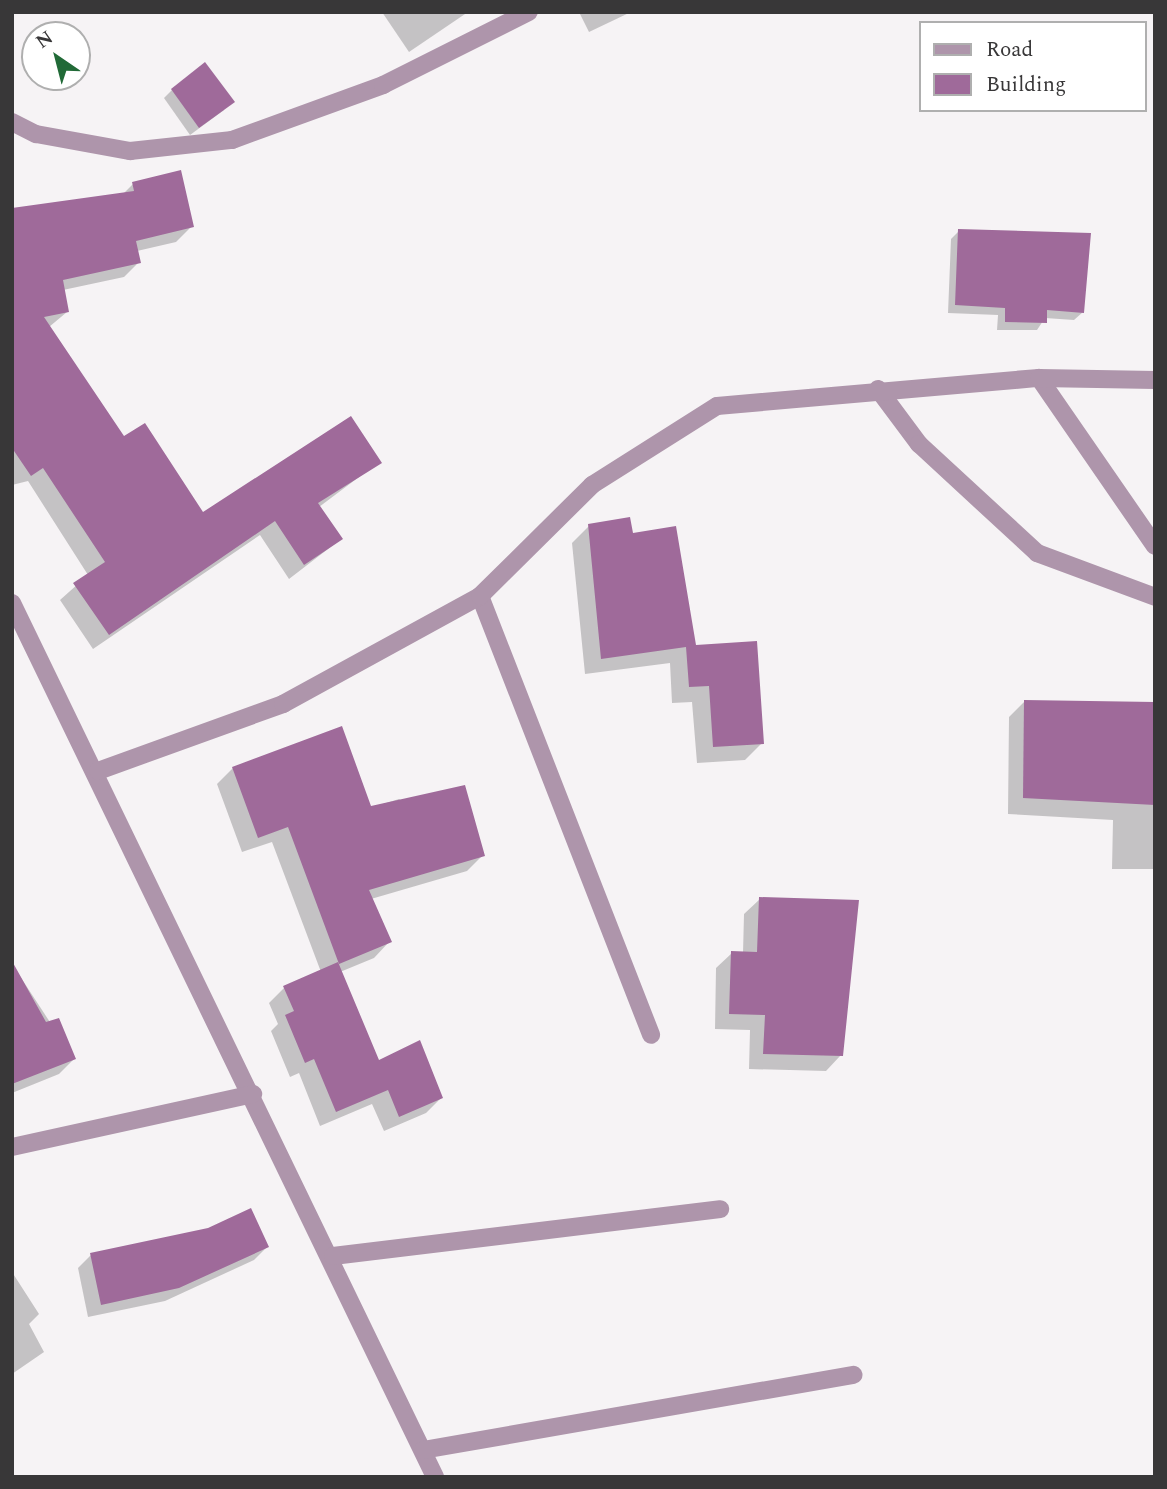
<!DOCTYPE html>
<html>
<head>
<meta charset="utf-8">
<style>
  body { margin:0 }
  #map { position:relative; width:1167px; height:1489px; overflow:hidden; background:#f6f3f5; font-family:Spectral,serif }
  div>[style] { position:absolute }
  .shadow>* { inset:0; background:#0003 }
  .building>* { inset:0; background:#9f6a9a }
  .minor>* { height:18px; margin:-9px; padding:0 9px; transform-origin:9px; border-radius:9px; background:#ae95ab }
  span { translate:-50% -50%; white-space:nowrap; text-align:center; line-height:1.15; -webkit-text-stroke:7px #fff; paint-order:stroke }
  .frame { position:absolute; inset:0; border:14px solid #383738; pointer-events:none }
  .legend { position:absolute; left:919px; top:21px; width:228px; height:91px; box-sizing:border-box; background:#fff; border:2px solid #afafaf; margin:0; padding:9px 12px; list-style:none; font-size:21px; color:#383738 }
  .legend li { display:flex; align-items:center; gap:14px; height:35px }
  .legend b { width:35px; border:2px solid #afafaf }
  .north { position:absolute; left:21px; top:21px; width:70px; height:70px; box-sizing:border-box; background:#fff; border:2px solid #afafaf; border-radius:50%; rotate:325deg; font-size:19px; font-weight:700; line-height:28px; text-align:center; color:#383738 }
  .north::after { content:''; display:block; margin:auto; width:24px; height:32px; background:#216a37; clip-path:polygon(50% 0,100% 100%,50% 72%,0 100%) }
</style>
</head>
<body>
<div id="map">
  <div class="shadow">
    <div style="clip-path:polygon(382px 12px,468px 12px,409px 52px)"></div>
    <div style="clip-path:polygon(579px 12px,631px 12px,589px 32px)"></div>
    <div style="clip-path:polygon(172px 90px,224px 110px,190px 135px,164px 98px)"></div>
    <div style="clip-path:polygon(133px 184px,192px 226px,176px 242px,137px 251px,139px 262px,124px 277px,63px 290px,67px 312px,49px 327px,123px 439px,203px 515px,379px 462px,319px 507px,341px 539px,289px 579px,260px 535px,93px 649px,60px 600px,88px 575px,28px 481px,12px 485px,12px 209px,123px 194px)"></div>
    <div style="clip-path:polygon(959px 231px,1083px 312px,1074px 320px,1045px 318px,1037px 330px,997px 330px,998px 315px,948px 313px,951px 239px)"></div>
    <div style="clip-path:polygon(589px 526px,632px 535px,694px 647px,762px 743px,745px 760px,697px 763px,692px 702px,672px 703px,670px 663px,585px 674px,572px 543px)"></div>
    <div style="clip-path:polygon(1025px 701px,1155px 703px,1155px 869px,1112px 869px,1113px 820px,1008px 814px,1009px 717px)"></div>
    <div style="clip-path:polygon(233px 768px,370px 808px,399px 799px,483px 855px,467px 871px,371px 899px,389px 942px,374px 958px,340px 972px,379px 1062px,441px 1098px,426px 1113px,384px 1131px,372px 1104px,320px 1126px,299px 1073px,290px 1077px,271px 1031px,278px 1024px,269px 1003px,284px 988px,321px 972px,272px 842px,242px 852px,217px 784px)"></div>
    <div style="clip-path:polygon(760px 899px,841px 1055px,826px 1071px,749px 1069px,750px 1030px,715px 1029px,716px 968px,732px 953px,743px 953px,744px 914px)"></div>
    <div style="clip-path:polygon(12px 964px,74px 1059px,59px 1074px,12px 1093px)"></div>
    <div style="clip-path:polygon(267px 1247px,254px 1260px,165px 1301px,88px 1317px,78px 1268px,91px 1255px)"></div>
    <div style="clip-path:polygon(12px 1272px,39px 1314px,29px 1324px,44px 1352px,12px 1374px)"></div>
  </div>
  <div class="building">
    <div style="clip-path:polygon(205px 62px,235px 102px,199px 128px,171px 89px)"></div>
    <div style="clip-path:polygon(181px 170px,194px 227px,136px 241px,141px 263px,63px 280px,69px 312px,44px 317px,124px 436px,145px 423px,203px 512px,351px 416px,382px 463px,318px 503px,343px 539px,304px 565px,275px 521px,109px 635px,73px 583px,105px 562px,43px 468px,31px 476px,12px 448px,12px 208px,134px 191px,132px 182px)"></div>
    <div style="clip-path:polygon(958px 229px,1091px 233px,1084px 313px,1047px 310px,1047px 323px,1005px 322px,1005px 308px,955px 305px)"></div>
    <div style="clip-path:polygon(630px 517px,633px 533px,676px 526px,696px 645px,757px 641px,764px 744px,713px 747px,709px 686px,689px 687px,686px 647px,601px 659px,588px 524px)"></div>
    <div style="clip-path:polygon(1024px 700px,1155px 702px,1155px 805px,1023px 798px)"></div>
    <div style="clip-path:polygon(342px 726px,371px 806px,465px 785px,485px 856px,369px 890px,392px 942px,339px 964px,288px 827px,258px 838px,232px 767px)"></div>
    <div style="clip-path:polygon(759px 897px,859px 900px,843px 1056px,763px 1054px,765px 1015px,729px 1014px,731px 951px,757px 952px)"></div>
    <div style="clip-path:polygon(12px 961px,46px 1022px,59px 1018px,76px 1059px,12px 1084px)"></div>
    <div style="clip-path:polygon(338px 962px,379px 1060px,420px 1040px,443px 1098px,399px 1117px,388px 1090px,336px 1112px,314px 1059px,305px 1063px,285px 1015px,294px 1011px,283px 986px)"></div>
    <div style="clip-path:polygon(251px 1208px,269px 1247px,179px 1288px,101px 1305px,90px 1253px,208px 1228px)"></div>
  </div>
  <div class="minor">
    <div style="left:12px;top:122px;width:27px;rotate:27deg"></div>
    <div style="left:36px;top:134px;width:96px;rotate:10.3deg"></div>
    <div style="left:130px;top:151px;width:103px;rotate:-6.2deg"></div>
    <div style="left:232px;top:140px;width:161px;rotate:-20deg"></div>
    <div style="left:383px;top:85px;width:163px;rotate:-26.6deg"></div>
    <div style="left:1039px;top:378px;width:204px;rotate:55.4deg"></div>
    <div style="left:878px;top:389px;width:69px;rotate:53.3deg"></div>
    <div style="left:919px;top:444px;width:161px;rotate:42.7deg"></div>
    <div style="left:1037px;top:553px;width:126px;rotate:20.4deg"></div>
    <div style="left:480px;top:596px;width:471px;rotate:68.7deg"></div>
    <div style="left:12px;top:603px;width:971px;rotate:64.17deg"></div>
    <div style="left:98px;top:771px;width:197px;rotate:-19.9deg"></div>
    <div style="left:283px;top:704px;width:225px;rotate:-28.7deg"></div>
    <div style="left:480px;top:596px;width:158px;rotate:-44.7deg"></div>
    <div style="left:592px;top:485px;width:148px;rotate:-32.3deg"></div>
    <div style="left:717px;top:406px;width:323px;rotate:-5deg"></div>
    <div style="left:1039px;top:378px;width:116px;rotate:1deg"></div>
    <div style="left:12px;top:1147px;width:247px;rotate:-12.4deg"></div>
    <div style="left:333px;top:1256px;width:390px;rotate:-6.9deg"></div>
    <div style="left:423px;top:1450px;width:437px;rotate:-9.9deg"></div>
  </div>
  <div class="frame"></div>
  <ul class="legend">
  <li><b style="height:9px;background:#ae95ab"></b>Road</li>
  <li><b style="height:19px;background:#9f6a9a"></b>Building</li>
  </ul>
  <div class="north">N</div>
</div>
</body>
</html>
